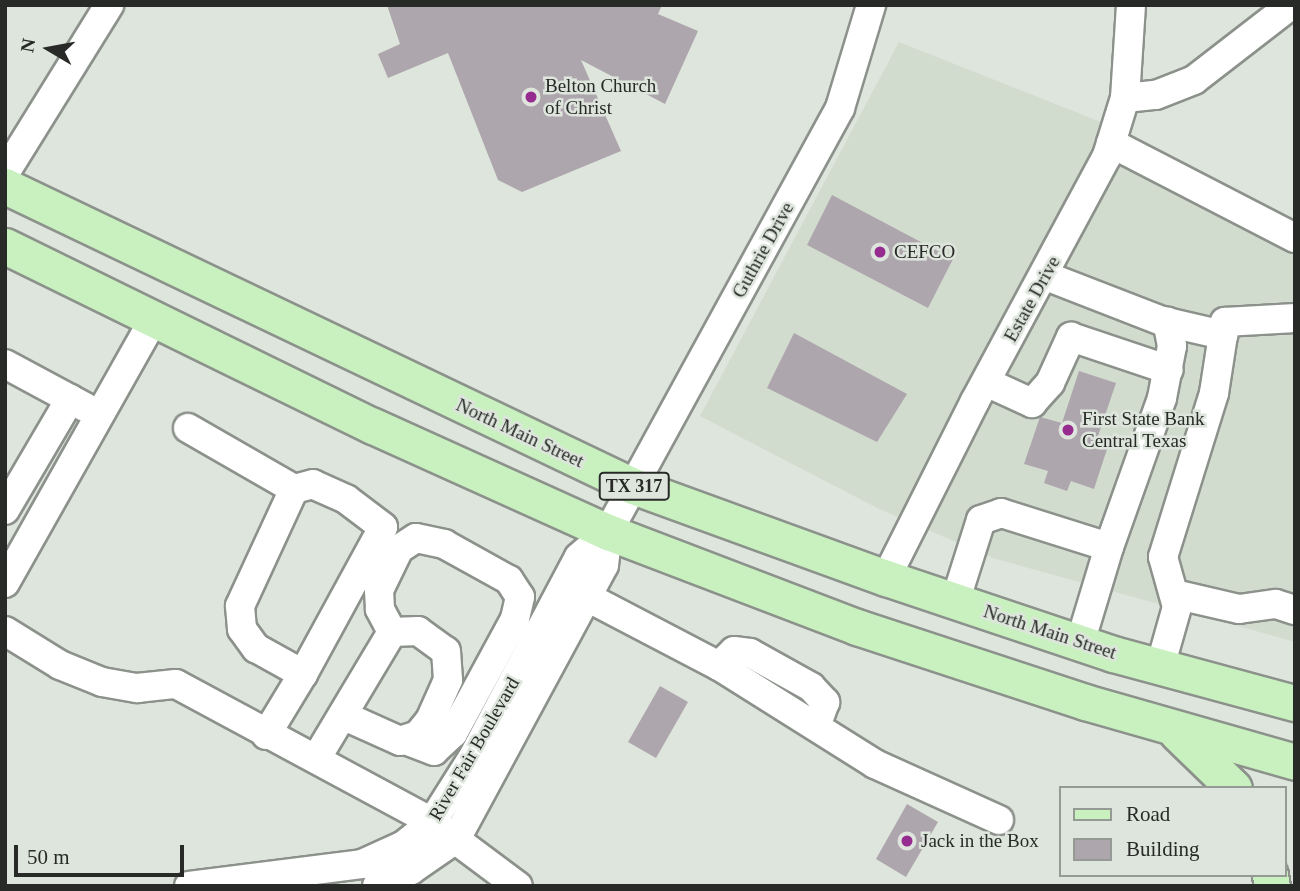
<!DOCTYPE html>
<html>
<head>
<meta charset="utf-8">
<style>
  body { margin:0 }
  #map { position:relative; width:1300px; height:891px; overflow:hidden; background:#dee5dd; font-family:"Times New Roman",serif }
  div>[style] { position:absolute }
  .built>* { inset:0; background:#d1dcce }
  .building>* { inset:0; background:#aea6ad }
  .roads { filter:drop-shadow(2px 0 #8c928b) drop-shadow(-2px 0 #8c928b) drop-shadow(0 2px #8c928b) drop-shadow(0 -2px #8c928b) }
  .minor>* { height:28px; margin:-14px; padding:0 14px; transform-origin:14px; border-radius:14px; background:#fff }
  .major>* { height:35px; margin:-17.5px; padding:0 17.5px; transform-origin:17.5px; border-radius:17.5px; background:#c8f1bf }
  .dots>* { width:19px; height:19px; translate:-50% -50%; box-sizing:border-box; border:4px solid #dee5dd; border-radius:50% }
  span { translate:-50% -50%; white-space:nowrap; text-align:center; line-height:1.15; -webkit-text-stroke:5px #dee5dd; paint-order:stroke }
  .shield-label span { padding:2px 5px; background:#dee5dd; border:2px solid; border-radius:5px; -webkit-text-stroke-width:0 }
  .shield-label { font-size:18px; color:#282a27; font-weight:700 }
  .poi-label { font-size:19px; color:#282a27 }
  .left { translate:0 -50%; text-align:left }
  .street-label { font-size:19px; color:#282a27 }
  .frame { position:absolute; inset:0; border:7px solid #282a27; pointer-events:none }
  .legend { position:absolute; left:1059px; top:786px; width:228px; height:91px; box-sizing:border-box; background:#dee5dd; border:2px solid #959a94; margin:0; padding:9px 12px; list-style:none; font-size:21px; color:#282a27 }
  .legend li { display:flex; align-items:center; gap:14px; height:35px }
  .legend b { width:35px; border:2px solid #959a94 }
  .north { position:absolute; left:14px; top:14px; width:70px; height:70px; -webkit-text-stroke:5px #dee5dd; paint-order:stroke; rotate:280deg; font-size:19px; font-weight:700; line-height:28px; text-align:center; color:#282a27 }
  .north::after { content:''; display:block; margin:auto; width:24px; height:32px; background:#282a27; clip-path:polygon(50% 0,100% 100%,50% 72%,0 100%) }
  .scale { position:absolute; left:14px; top:845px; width:170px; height:32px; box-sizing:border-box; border:4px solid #282a27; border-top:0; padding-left:9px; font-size:21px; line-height:24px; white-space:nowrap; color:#282a27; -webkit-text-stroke:5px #dee5dd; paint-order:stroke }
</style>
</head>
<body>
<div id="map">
  <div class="built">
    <div style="clip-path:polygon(899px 42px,1101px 122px,1295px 227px,1295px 642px,993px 558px,879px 509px,700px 416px)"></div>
  </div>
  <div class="building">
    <div style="clip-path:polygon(387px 5px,662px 5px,658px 14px,698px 31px,665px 104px,581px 60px,621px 151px,522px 192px,498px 180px,448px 53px,388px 78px,378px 54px,400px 44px)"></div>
    <div style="clip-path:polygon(832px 195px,953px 259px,928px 308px,807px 245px)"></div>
    <div style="clip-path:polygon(794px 333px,907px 394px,877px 442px,767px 388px)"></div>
    <div style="clip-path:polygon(1079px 371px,1116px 383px,1098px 436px,1110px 440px,1094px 489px,1071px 481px,1067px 491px,1044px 483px,1048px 471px,1024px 464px,1040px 417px,1062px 423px)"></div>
    <div style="clip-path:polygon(660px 686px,688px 702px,656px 758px,628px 742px)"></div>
    <div style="clip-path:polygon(907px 804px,938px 822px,906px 877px,876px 859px)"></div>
  </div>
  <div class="roads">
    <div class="minor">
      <div style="left:1125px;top:98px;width:31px;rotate:-6deg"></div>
      <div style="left:1156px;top:95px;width:41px;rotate:-21.5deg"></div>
      <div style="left:1194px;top:80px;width:123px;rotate:-37.7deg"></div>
      <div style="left:1111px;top:143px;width:207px;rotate:27.3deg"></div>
      <div style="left:5px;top:173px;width:198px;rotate:-58.2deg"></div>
      <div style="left:1046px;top:276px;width:124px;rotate:21.2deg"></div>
      <div style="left:1162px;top:321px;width:63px;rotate:12.9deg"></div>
      <div style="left:5px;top:364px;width:91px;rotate:28.3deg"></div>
      <div style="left:986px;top:382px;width:51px;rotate:24.5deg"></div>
      <div style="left:1032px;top:403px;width:27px;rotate:-48deg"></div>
      <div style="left:1050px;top:383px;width:51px;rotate:-65.5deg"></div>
      <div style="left:1071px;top:337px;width:103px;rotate:18.6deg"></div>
      <div style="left:188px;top:428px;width:122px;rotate:29.9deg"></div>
      <div style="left:5px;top:510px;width:129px;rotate:-59.6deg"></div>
      <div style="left:1109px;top:547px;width:158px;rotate:-70.4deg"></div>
      <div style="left:1162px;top:398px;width:53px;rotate:-79.1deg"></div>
      <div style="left:1172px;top:346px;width:25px;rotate:-101deg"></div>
      <div style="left:886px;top:578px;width:198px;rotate:-63.3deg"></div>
      <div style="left:975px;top:401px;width:278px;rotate:-61.7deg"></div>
      <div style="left:1107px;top:156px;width:61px;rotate:-72.8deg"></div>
      <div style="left:1125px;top:98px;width:93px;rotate:-86.3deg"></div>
      <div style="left:5px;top:583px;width:303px;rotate:-60.6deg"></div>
      <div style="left:1174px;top:594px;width:67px;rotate:13deg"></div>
      <div style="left:1239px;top:609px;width:37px;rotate:-8deg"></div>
      <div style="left:1276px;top:604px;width:20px;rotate:18deg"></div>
      <div style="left:587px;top:597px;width:149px;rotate:27.6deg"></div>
      <div style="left:719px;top:666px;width:184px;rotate:32.1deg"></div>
      <div style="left:875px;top:764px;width:136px;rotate:24.3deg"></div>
      <div style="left:955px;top:602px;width:86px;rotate:-72.4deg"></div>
      <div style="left:981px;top:520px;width:21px;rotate:-19deg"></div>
      <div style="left:1001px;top:513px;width:113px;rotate:17.5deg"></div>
      <div style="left:1109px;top:547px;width:100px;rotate:106.8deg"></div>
      <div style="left:5px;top:631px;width:65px;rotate:31.7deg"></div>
      <div style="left:60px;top:665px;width:45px;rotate:22deg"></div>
      <div style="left:102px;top:682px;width:36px;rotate:10deg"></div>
      <div style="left:137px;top:688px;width:39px;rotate:-6deg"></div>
      <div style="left:176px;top:684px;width:291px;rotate:28.3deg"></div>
      <div style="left:432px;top:822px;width:107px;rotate:36.7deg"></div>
      <div style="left:392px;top:632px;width:26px;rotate:-118deg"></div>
      <div style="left:380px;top:609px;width:19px;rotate:-93deg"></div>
      <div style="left:379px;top:590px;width:46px;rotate:-64deg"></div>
      <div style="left:399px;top:549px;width:20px;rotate:-33deg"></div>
      <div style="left:416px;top:538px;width:29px;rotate:12deg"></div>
      <div style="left:444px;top:544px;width:74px;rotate:29deg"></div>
      <div style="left:509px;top:580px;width:20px;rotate:57deg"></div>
      <div style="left:520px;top:597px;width:23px;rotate:103deg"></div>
      <div style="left:515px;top:619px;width:130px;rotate:118.5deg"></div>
      <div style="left:453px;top:733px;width:26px;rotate:137deg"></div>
      <div style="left:434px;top:751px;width:28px;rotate:-159deg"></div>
      <div style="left:719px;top:666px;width:21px;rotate:-45deg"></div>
      <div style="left:734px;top:651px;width:16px;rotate:7deg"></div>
      <div style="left:750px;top:653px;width:70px;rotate:29.1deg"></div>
      <div style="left:811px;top:687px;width:21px;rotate:47deg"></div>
      <div style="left:825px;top:702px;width:23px;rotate:110deg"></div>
      <div style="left:1160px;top:667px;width:62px;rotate:-74.2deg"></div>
      <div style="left:1177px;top:607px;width:52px;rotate:-105.6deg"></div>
      <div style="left:1163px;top:557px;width:172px;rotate:-72.7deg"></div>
      <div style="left:1214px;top:393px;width:72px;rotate:-81.2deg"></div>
      <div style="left:1225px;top:322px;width:70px;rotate:-3.3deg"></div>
      <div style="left:266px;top:735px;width:71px;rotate:-58.8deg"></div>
      <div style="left:303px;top:674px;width:167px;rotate:-61.4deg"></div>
      <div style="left:383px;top:527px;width:46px;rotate:-142.9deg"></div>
      <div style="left:346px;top:499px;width:36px;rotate:-156deg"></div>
      <div style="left:313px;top:484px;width:20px;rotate:165deg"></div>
      <div style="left:294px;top:489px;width:129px;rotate:114.8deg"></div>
      <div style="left:240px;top:606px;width:23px;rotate:85deg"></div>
      <div style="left:242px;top:629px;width:24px;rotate:54deg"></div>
      <div style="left:256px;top:648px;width:54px;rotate:29deg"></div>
      <div style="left:316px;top:759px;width:148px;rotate:-59.1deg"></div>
      <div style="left:392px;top:632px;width:26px;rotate:-2deg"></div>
      <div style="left:418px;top:631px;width:34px;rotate:36deg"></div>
      <div style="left:446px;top:651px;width:29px;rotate:86deg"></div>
      <div style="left:448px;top:680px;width:44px;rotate:114.2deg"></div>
      <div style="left:430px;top:720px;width:19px;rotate:129deg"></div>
      <div style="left:418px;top:735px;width:19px;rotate:162deg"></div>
      <div style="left:400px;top:741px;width:61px;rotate:-155.9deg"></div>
      <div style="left:189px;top:886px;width:174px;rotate:-7.2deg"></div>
      <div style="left:362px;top:864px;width:46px;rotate:-24.3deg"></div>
      <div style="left:404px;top:845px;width:36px;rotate:-39deg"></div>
      <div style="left:432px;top:822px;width:77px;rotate:-57.8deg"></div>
      <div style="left:473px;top:757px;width:226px;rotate:-62.1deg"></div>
      <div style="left:579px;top:557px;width:38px;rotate:-41deg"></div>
      <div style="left:608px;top:532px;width:483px;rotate:-61.3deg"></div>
      <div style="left:840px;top:108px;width:108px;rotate:-73.2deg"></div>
      <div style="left:377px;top:886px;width:38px;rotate:-25deg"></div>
      <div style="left:411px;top:870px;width:55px;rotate:-34.6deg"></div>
      <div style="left:456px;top:839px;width:311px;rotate:-61.6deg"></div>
      <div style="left:604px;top:565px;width:33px;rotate:-83deg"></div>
    </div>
    <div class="major">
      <div style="left:5px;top:186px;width:696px;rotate:25.53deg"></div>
      <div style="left:633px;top:486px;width:269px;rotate:20deg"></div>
      <div style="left:886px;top:578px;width:239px;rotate:18.5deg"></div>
      <div style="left:1113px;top:654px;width:188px;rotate:15.1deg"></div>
      <div style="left:5px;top:246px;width:410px;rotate:26.1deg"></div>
      <div style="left:373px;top:426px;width:258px;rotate:24.3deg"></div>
      <div style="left:608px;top:532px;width:267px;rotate:20.9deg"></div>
      <div style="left:857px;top:627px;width:240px;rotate:18.2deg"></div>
      <div style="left:1085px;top:702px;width:218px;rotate:15.9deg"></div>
      <div style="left:1177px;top:733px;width:79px;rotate:44deg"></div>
      <div style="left:1270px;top:875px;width:11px;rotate:80deg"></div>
    </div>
  </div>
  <div class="dots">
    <div style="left:531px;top:97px;background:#962c8f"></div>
    <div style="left:880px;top:252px;background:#962c8f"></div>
    <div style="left:1068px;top:430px;background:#962c8f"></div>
    <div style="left:907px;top:841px;background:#962c8f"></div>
  </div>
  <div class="shield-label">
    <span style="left:634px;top:486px">TX 317</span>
  </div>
  <div class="poi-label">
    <span class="left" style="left:545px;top:97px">Belton Church<br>of Christ</span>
    <span class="left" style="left:894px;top:252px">CEFCO</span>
    <span class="left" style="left:1082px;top:430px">First State Bank<br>Central Texas</span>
    <span class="left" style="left:921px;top:841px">Jack in the Box</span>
  </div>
  <div class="street-label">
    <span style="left:763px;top:250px;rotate:-61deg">Guthrie Drive</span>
    <span style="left:1032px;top:299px;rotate:-61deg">Estate Drive</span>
    <span style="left:520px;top:433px;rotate:25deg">North Main Street</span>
    <span style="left:1050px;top:632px;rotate:18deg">North Main Street</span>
    <span style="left:474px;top:749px;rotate:-60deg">River Fair Boulevard</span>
  </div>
  <div class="frame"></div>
  <ul class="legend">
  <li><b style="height:9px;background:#c8f1bf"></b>Road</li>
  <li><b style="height:19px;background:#aea6ad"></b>Building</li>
  </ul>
  <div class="north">N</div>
  <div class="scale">50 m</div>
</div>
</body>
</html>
